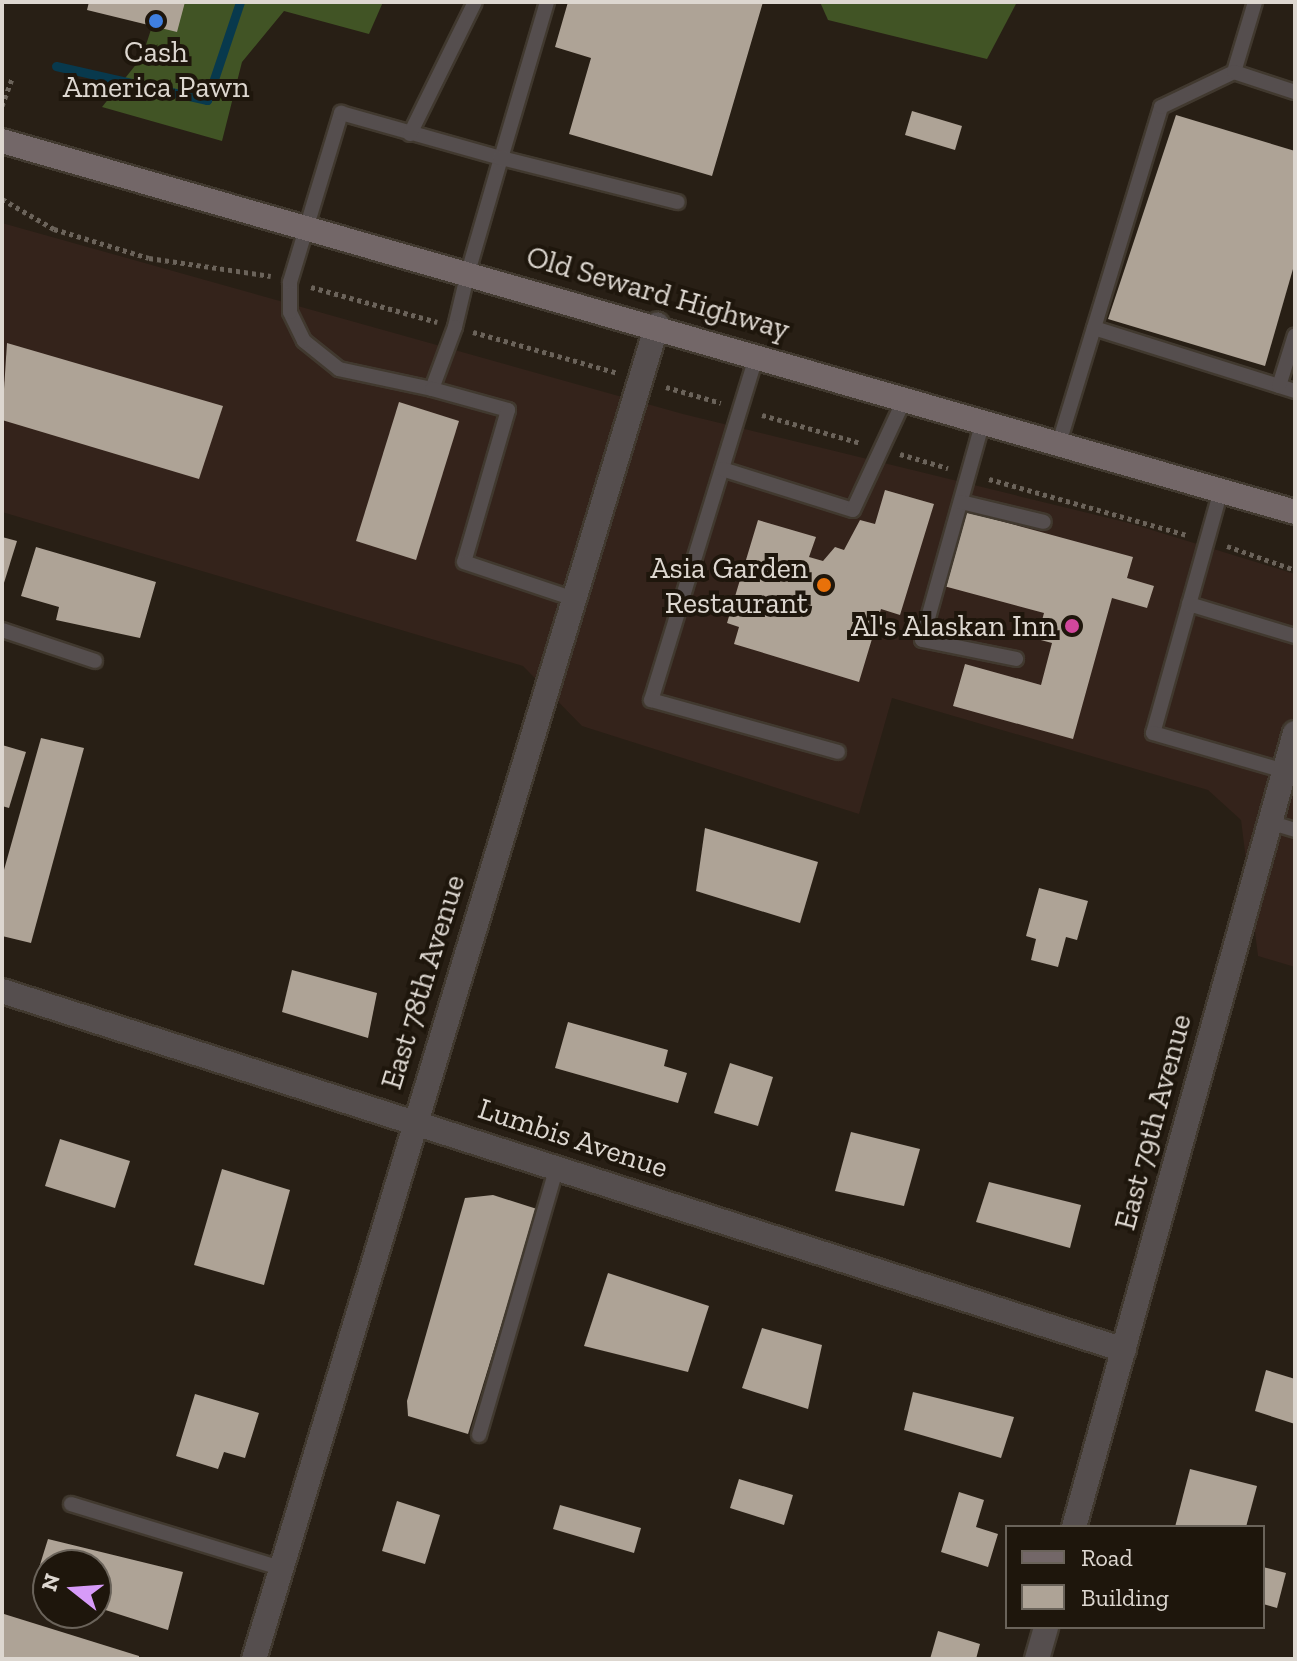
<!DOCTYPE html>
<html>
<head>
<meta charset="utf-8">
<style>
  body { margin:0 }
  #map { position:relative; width:1297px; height:1661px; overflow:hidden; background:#281f15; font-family:"Zilla Slab",serif }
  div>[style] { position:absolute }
  .commercial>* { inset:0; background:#34231b }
  .forest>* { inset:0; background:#415425 }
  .stream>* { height:9px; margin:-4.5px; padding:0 4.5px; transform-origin:4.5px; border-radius:4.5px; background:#08394d }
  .building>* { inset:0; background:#aea396 }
  .path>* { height:5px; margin-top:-2.5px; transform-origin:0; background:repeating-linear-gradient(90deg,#6b635a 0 4px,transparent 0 8px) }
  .roads { filter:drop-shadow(2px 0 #41392f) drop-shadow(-2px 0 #41392f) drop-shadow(0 2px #41392f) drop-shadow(0 -2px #41392f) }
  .lane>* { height:14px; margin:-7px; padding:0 7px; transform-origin:7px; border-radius:7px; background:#554e4e }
  .street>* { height:24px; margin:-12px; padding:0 12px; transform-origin:12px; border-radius:12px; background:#554e4e }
  .secondary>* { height:24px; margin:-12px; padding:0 12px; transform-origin:12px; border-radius:12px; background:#736768 }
  .dots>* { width:22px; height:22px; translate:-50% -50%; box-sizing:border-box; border:4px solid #1e160c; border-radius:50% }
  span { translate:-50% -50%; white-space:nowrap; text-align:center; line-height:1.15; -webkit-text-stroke:8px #1e160c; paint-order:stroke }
  .poi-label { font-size:30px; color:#ddd7d0 }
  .right { translate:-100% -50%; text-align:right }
  .street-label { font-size:30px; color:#ddd7d0 }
  .frame { position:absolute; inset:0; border:4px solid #ddd7d0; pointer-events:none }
  .legend { position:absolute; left:1005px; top:1525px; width:260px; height:104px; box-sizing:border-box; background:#1e160c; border:2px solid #6a635a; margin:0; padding:10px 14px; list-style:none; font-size:24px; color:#ddd7d0 }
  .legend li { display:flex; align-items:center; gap:16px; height:40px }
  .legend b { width:40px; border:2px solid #6a635a }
  .north { position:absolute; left:32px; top:1549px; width:80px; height:80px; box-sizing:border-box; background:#1e160c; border:2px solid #6a635a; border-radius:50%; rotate:287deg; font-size:22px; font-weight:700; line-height:32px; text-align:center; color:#ddd7d0 }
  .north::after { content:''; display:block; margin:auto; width:28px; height:36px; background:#d79bf9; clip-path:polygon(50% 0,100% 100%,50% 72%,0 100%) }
</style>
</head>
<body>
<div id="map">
  <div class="commercial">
    <div style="clip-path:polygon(2px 223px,683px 414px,1129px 523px,1295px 574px,1295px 967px,1258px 956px,1241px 820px,1208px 790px,892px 698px,859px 814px,582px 726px,523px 666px,2px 512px)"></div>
  </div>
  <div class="forest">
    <div style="clip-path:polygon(160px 2px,383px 2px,369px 34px,284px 11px,242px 62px,222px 141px,102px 107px,142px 57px)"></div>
    <div style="clip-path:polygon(820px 2px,1017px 2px,987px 59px,828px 20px)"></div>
  </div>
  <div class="stream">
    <div style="left:56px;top:66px;width:155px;rotate:12.7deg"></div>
    <div style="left:207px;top:100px;width:103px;rotate:-71.4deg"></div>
  </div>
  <div class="building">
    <div style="clip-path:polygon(89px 2px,185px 2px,177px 32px,87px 10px)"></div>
    <div style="clip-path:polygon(568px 2px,763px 2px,712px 176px,569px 134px,591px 58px,555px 47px)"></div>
    <div style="clip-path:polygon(912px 111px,962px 126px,955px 150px,905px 135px)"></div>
    <div style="clip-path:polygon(1176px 115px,1295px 151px,1295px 262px,1265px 366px,1108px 319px)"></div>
    <div style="clip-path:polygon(7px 343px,223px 406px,199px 479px,2px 420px)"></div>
    <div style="clip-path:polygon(399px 402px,459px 421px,416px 560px,356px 541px)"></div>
    <div style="clip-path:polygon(885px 490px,934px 504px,900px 615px,881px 609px,859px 682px,734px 644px,739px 627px,727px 623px,758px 520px,816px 537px,809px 557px,823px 561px,835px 547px,844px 550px,860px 520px,875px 524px)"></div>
    <div style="clip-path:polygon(960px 510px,1133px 557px,1127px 578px,1154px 586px,1147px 608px,1112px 598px,1073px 739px,953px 706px,965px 664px,1041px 685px,1052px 643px,1037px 639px,1044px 613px,940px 585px)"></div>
    <div style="clip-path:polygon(2px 537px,17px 541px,3px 586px,2px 586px)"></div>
    <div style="clip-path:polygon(36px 547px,156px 582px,140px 638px,56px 620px,59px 607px,21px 596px)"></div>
    <div style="clip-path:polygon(41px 738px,84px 748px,31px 943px,2px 936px,2px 877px)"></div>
    <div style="clip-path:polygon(2px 745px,26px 752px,9px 808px,2px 806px)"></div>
    <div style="clip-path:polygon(705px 828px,818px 862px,800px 923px,696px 891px)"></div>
    <div style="clip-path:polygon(1039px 888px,1088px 901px,1077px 940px,1066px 937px,1058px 967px,1031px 960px,1036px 939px,1026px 936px)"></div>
    <div style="clip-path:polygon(292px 970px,377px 993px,368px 1038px,282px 1012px)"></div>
    <div style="clip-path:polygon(568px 1022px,668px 1050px,664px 1066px,687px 1073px,678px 1103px,555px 1068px)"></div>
    <div style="clip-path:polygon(730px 1063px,773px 1077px,758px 1126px,714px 1113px)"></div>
    <div style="clip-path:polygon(851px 1132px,920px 1149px,904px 1206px,835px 1191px)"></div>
    <div style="clip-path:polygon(60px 1139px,130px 1161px,115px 1208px,45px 1186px)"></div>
    <div style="clip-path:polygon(222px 1169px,290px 1190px,264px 1285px,194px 1265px)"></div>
    <div style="clip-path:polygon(989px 1182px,1081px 1205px,1070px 1248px,976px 1222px)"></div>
    <div style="clip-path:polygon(493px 1195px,537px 1209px,468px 1434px,408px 1416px,407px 1401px,465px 1198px)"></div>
    <div style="clip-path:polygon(608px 1273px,709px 1306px,688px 1372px,584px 1346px)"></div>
    <div style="clip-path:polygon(762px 1328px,822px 1345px,808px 1409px,742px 1388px)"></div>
    <div style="clip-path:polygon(1266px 1370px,1295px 1379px,1295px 1424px,1255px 1411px)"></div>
    <div style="clip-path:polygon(913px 1392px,1014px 1417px,1001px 1458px,904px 1430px)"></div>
    <div style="clip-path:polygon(195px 1394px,259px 1413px,245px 1458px,224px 1452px,218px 1469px,176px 1456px)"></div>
    <div style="clip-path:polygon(1190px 1469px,1257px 1486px,1246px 1527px,1175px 1527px)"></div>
    <div style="clip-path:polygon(739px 1479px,793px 1495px,784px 1525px,730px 1508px)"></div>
    <div style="clip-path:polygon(959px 1492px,984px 1500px,976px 1527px,998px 1534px,988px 1567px,941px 1552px)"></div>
    <div style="clip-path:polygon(397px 1501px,440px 1515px,425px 1564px,382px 1551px)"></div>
    <div style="clip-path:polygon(560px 1505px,641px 1528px,634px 1553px,553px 1529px)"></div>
    <div style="clip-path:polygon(48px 1539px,183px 1572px,168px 1630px,96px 1607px,96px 1565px,48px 1565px,48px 1592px,33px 1587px)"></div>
    <div style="clip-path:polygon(1263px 1567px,1286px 1573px,1277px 1608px,1263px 1604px)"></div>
    <div style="clip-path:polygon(4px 1614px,139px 1656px,139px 1659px,2px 1659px)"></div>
    <div style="clip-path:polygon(938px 1631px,980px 1644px,976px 1659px,930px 1659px)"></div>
  </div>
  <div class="path">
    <div style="left:2px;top:106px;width:29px;rotate:-70deg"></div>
    <div style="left:2px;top:199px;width:60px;rotate:30deg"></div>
    <div style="left:54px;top:229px;width:99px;rotate:17deg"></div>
    <div style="left:149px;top:258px;width:123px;rotate:8.4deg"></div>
    <div style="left:311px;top:287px;width:131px;rotate:15.5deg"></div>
    <div style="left:473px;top:332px;width:151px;rotate:15.8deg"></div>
    <div style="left:666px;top:387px;width:57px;rotate:16.2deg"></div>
    <div style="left:762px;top:415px;width:102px;rotate:15.9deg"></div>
    <div style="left:900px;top:454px;width:50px;rotate:16.3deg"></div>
    <div style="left:989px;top:479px;width:206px;rotate:15.8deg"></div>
    <div style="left:1227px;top:546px;width:72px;rotate:19.4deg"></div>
  </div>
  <div class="roads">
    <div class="lane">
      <div style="left:547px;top:2px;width:163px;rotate:106.4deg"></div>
      <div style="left:501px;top:158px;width:119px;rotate:106.1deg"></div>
      <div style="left:468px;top:272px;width:57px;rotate:103.3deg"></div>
      <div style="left:455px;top:327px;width:66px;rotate:110.4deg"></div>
      <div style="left:432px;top:389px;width:95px;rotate:-167.9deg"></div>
      <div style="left:339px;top:369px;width:45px;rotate:-141.3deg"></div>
      <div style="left:304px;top:341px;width:32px;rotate:-116deg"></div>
      <div style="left:290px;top:312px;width:30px;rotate:-90deg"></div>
      <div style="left:290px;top:282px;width:177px;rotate:-73.2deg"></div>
      <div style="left:341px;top:113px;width:166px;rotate:15.7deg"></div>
      <div style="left:501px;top:158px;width:182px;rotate:14deg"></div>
      <div style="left:1234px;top:72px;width:73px;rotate:-73.3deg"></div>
      <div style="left:410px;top:134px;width:147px;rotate:-63.8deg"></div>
      <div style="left:1094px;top:328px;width:211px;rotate:17.4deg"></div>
      <div style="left:757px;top:354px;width:362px;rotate:107deg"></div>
      <div style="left:651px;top:700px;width:194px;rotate:15.5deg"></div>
      <div style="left:1279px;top:386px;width:53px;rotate:-72.6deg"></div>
      <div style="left:432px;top:389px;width:79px;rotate:15.4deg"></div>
      <div style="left:508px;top:410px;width:158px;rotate:106.1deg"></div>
      <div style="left:464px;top:562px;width:116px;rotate:18.6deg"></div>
      <div style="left:983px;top:421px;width:227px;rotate:105.6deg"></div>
      <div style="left:922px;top:640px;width:96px;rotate:11.4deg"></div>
      <div style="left:1059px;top:443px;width:351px;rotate:-73.1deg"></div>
      <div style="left:1161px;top:107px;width:81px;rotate:-25.6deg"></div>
      <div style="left:1234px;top:72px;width:64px;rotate:18.2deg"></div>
      <div style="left:722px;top:469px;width:137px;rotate:17.4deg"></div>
      <div style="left:853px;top:510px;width:123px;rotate:-65.1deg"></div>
      <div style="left:1221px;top:490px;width:252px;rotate:105.6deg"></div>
      <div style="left:1153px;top:733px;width:137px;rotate:16.1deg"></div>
      <div style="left:961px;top:502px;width:85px;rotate:13.5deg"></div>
      <div style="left:1189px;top:604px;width:111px;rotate:16.8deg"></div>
      <div style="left:2px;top:630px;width:98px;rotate:18.4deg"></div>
      <div style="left:1269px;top:822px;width:27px;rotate:17deg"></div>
      <div style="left:479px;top:1435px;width:280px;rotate:-73.8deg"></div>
      <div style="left:71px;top:1504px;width:222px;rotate:17deg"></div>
    </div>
    <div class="street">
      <div style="left:2px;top:991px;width:1178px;rotate:17.74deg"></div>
      <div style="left:1074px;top:1527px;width:824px;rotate:-74.45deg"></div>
      <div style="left:254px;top:1659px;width:1394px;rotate:-73.19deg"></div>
      <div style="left:1037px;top:1659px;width:33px;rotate:-74deg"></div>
    </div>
    <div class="secondary">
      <div style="left:2px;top:141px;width:1345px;rotate:16.01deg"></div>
    </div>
  </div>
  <div class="dots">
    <div style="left:156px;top:21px;background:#3f7fe0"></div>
    <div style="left:824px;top:585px;background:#e8710a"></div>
    <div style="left:1072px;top:626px;background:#d1479c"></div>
  </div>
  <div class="poi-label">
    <span style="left:156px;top:69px">Cash<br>America Pawn</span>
    <span class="right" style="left:808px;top:585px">Asia Garden<br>Restaurant</span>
    <span class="right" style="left:1056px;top:626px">Al's Alaskan Inn</span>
  </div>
  <div class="street-label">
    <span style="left:658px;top:293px;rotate:16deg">Old Seward Highway</span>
    <span style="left:423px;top:982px;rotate:-73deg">East 78th Avenue</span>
    <span style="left:1153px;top:1122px;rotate:-75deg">East 79th Avenue</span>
    <span style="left:573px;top:1138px;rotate:18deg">Lumbis Avenue</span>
  </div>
  <div class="frame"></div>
  <ul class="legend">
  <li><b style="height:10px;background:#736768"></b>Road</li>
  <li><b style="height:22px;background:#aea396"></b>Building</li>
  </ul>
  <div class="north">N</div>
</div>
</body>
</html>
